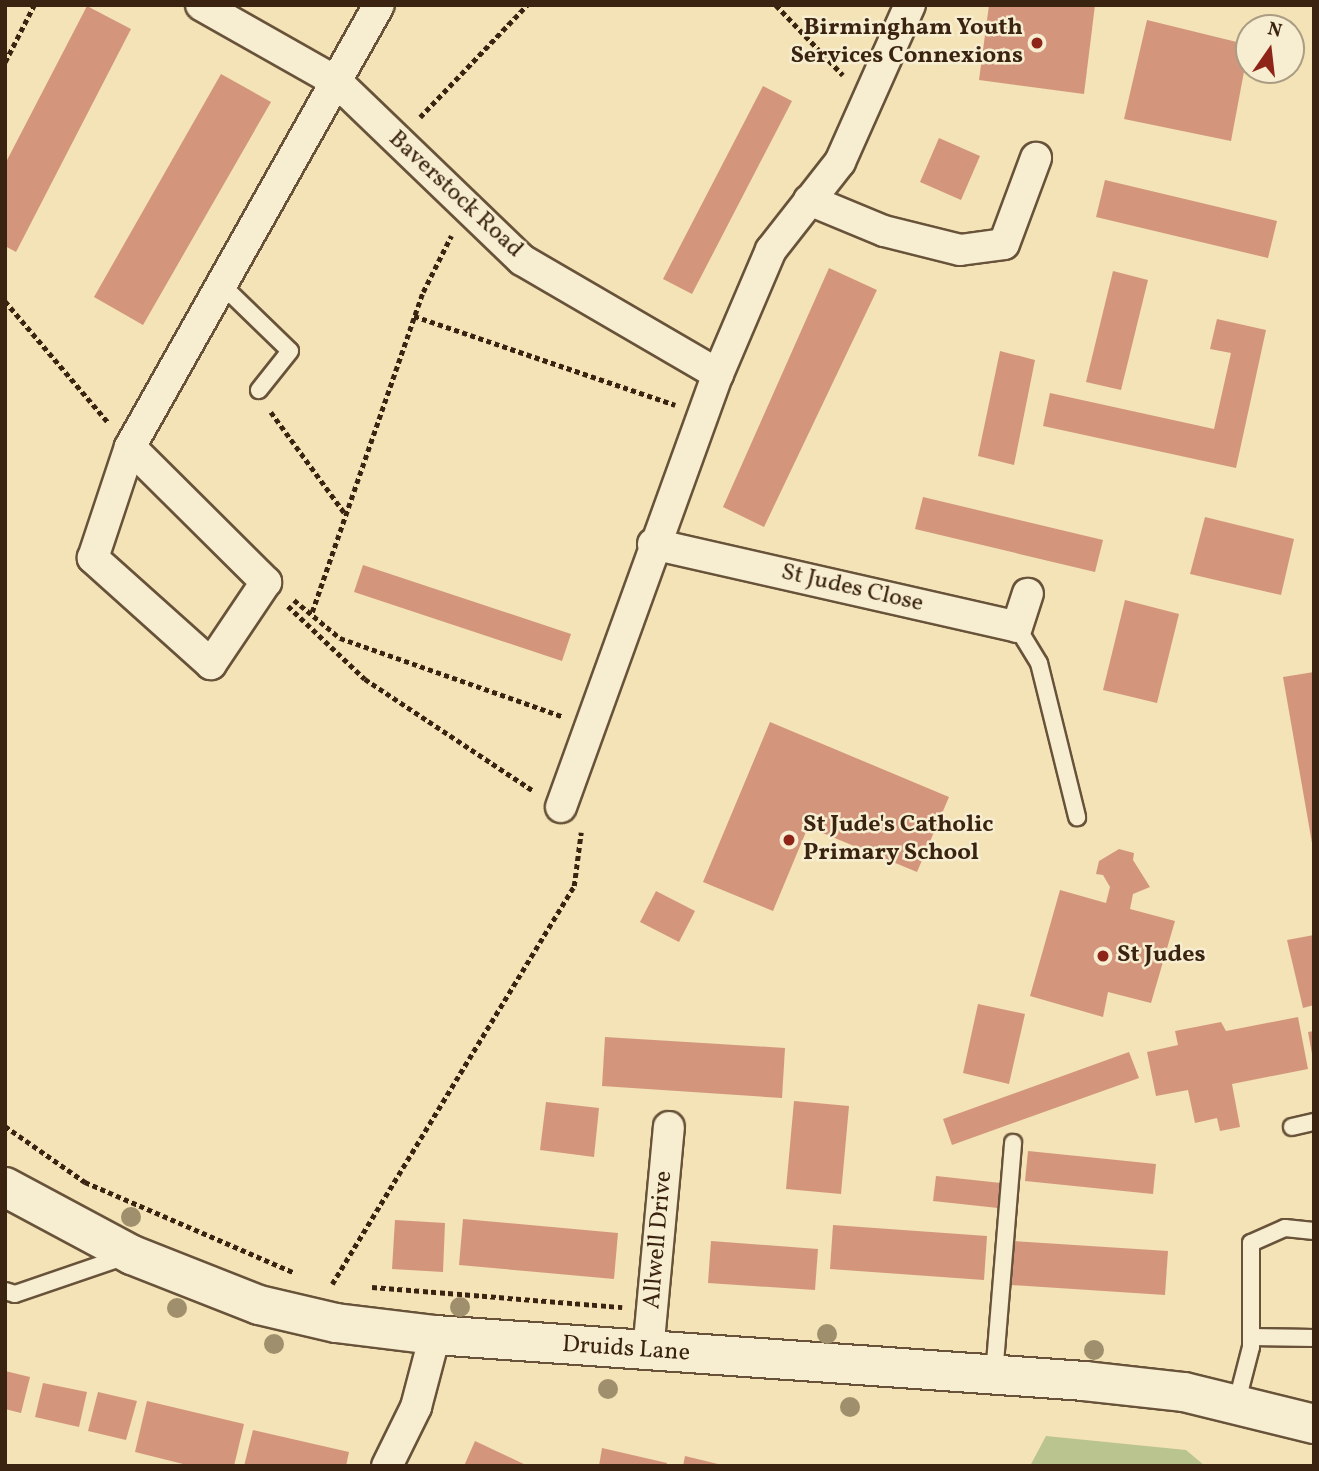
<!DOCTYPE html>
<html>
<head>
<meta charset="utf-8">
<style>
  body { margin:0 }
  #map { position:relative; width:1319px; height:1471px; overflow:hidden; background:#f3e3b6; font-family:Vollkorn,serif }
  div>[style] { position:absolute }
  .green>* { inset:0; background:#bac48e }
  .building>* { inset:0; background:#d3967d }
  .path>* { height:4.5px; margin-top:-2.25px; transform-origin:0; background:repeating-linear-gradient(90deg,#3a2311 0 5px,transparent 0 8.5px) }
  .roads { filter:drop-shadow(2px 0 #68533a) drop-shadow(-2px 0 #68533a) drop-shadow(0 2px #68533a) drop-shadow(0 -2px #68533a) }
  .service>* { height:16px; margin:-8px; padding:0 8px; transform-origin:8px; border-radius:8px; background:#f7edd0 }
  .minor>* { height:30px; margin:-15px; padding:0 15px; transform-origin:15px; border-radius:15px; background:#f7edd0 }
  .tertiary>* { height:38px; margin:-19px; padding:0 19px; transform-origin:19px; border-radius:19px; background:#f7edd0 }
  .trees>* { width:20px; height:20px; margin:-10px; border-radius:50%; background:#9f8f6c }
  .dots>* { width:19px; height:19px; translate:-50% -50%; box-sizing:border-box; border:4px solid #f7edd0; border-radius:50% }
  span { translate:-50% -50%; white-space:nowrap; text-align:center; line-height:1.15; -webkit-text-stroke:5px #f7edd0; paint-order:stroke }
  .poi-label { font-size:24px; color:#3a2311; font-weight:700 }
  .right { translate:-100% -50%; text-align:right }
  .left { translate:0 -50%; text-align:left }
  .street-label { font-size:24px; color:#3a2311 }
  .frame { position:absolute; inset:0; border:7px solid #3a2311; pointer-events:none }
  .north { position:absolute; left:1235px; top:14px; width:70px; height:70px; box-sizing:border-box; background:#f7edd0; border:2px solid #ab9c84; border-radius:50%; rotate:14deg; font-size:19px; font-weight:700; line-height:28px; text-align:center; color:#3a2311 }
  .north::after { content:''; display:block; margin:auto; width:24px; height:32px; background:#8f2418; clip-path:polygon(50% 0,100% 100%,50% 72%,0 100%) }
</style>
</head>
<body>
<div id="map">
  <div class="green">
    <div style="clip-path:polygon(1046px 1436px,1186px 1450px,1205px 1466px,1030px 1466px)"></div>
  </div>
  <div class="building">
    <div style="clip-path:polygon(989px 5px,1095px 5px,1084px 94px,979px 80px)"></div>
    <div style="clip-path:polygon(87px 6px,131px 29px,16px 252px,5px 246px,5px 164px)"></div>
    <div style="clip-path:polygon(1147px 20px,1249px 45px,1231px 141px,1124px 119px)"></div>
    <div style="clip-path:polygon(221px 74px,271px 102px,143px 325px,94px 297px)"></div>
    <div style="clip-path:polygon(763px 86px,792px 101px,692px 294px,663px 279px)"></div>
    <div style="clip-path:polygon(939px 138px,980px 156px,961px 200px,920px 182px)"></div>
    <div style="clip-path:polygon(1105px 180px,1277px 221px,1268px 258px,1096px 217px)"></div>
    <div style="clip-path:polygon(829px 268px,877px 290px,764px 527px,723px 507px)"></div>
    <div style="clip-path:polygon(1113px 271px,1148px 280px,1121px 390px,1086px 382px)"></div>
    <div style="clip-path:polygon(1217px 319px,1266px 330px,1236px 468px,1043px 426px,1050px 393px,1214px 429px,1231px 353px,1210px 349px)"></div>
    <div style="clip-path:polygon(1000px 351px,1035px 360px,1014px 465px,978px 456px)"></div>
    <div style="clip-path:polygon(923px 497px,1103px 540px,1095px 572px,915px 529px)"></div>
    <div style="clip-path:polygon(1205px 517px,1294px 539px,1281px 595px,1190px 574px)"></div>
    <div style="clip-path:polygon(363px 565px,571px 634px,562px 661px,354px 592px)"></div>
    <div style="clip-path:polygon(1125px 600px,1179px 614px,1157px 703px,1103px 690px)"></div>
    <div style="clip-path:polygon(1314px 672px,1314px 843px,1312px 843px,1283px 677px)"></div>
    <div style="clip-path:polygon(770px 722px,949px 797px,917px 872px,808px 827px,773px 911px,703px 882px)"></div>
    <div style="clip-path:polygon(1119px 849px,1134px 853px,1133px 860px,1150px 887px,1133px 894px,1130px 909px,1175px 921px,1151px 1003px,1108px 992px,1103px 1017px,1030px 996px,1060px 890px,1106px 903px,1110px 887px,1103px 875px,1096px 874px,1099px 861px)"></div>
    <div style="clip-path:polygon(656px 891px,695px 911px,679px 942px,640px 922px)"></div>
    <div style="clip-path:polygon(1314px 935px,1314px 1005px,1303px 1008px,1287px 940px)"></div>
    <div style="clip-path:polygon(978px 1004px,1025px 1014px,1009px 1084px,963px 1073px)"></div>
    <div style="clip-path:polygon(1298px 1017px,1308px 1069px,1232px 1084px,1240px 1127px,1220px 1131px,1217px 1118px,1195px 1123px,1188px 1090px,1156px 1096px,1147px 1052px,1178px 1045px,1175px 1031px,1221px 1022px,1226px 1031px)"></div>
    <div style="clip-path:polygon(1314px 1031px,1314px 1053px,1312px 1054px,1308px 1032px)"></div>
    <div style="clip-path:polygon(605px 1037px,785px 1048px,782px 1098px,602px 1086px)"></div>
    <div style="clip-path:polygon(1129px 1052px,1139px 1078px,952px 1145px,943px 1119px)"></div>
    <div style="clip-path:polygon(794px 1101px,849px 1106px,841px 1194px,786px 1189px)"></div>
    <div style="clip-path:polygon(546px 1102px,599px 1108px,594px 1157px,540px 1150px)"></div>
    <div style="clip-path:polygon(1028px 1151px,1156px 1164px,1153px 1194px,1025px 1181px)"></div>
    <div style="clip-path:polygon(936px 1176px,1001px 1183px,998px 1208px,933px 1201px)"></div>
    <div style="clip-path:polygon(463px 1219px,618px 1233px,614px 1279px,459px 1265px)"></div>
    <div style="clip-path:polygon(395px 1220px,445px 1223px,443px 1272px,392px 1269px)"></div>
    <div style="clip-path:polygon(833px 1225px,987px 1236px,984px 1280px,830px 1269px)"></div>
    <div style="clip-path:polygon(711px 1241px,818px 1249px,815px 1290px,708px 1283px)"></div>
    <div style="clip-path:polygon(1014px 1241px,1168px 1251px,1165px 1295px,1011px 1285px)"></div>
    <div style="clip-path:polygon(5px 1371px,30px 1377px,21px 1413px,5px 1409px)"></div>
    <div style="clip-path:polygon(43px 1383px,87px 1392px,79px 1427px,35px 1417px)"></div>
    <div style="clip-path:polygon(98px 1392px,137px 1401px,126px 1440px,88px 1431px)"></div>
    <div style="clip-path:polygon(147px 1401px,244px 1424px,234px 1466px,191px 1466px,135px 1452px)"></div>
    <div style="clip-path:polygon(253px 1430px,349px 1452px,346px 1466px,244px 1466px)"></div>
    <div style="clip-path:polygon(475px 1441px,528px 1466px,464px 1466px)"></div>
    <div style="clip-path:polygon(602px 1448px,667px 1463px,666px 1466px,599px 1466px)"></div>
    <div style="clip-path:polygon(685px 1456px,722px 1465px,722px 1466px,683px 1466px)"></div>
  </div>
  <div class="path">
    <div style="left:776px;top:5px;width:97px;rotate:46.3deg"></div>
    <div style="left:5px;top:62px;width:64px;rotate:-63deg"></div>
    <div style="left:420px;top:117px;width:155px;rotate:-46.3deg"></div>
    <div style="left:5px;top:301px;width:160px;rotate:49.6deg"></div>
    <div style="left:414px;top:316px;width:276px;rotate:18.8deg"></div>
    <div style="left:271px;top:412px;width:127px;rotate:53.9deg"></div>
    <div style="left:294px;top:600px;width:60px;rotate:39.6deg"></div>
    <div style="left:340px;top:638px;width:235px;rotate:19.4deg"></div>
    <div style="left:288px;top:606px;width:106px;rotate:43.5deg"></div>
    <div style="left:365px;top:679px;width:201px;rotate:33.6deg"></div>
    <div style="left:312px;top:612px;width:339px;rotate:-70.9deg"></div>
    <div style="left:423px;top:292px;width:63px;rotate:-63.4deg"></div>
    <div style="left:5px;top:1126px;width:98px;rotate:35deg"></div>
    <div style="left:85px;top:1182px;width:229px;rotate:23.4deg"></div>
    <div style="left:332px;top:1284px;width:466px;rotate:-58.7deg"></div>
    <div style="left:574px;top:886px;width:54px;rotate:-82.6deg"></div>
    <div style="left:372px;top:1287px;width:251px;rotate:4.6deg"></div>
  </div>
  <div class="roads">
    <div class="service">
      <div style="left:223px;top:286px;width:93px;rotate:44.1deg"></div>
      <div style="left:290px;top:351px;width:50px;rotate:128.5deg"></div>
      <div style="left:1017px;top:627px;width:42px;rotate:58.6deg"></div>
      <div style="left:1039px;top:663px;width:159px;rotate:76.1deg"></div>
      <div style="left:1292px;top:1127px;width:23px;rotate:-13deg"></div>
      <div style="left:5px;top:1291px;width:10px;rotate:17deg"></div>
      <div style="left:15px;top:1294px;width:117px;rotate:-18.9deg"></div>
      <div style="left:1251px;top:1337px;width:63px;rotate:0.9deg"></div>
      <div style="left:994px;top:1375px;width:233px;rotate:-85.3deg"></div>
      <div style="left:1236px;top:1405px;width:60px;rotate:-75.5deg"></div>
      <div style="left:1251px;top:1347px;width:104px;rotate:-90deg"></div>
      <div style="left:1251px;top:1243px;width:37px;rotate:-24deg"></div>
      <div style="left:1285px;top:1228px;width:29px;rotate:6deg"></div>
    </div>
    <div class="minor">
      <div style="left:201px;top:5px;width:156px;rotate:29.5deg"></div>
      <div style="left:337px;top:82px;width:257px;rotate:43.9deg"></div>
      <div style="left:522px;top:260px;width:227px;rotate:30.2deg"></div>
      <div style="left:718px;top:374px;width:135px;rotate:-66.9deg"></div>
      <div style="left:771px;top:250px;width:112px;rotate:-51.9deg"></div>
      <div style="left:840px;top:162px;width:172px;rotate:-66deg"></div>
      <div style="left:809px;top:200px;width:81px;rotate:22.5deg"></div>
      <div style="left:884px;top:231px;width:78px;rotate:14deg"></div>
      <div style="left:960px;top:250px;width:44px;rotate:-7.8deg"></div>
      <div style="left:1004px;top:244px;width:92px;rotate:-69.6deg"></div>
      <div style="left:130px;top:447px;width:192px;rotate:44.8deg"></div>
      <div style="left:266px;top:582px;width:99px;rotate:123.9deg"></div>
      <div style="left:211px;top:664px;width:159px;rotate:-138.1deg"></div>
      <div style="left:93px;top:558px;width:117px;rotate:-71.6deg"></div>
      <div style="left:130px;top:447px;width:507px;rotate:-60.61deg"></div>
      <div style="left:653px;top:544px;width:373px;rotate:12.8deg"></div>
      <div style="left:1017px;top:627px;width:35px;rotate:-72deg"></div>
      <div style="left:561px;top:807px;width:461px;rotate:-70.1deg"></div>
      <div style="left:648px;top:1352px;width:226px;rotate:-84.7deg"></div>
      <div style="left:387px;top:1466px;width:66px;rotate:-63.8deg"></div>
      <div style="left:416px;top:1407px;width:74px;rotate:-75.2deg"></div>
    </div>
    <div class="tertiary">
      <div style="left:5px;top:1187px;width:144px;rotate:28.2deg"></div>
      <div style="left:132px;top:1255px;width:136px;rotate:21.5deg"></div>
      <div style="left:259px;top:1305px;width:79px;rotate:13.2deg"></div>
      <div style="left:336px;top:1323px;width:100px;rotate:6.9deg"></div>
      <div style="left:435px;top:1335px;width:651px;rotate:4.05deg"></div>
      <div style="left:1084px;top:1381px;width:101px;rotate:6.3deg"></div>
      <div style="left:1184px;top:1392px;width:134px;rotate:13.8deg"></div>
    </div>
  </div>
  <div class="trees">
    <div style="left:131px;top:1217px"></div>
    <div style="left:460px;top:1307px"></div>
    <div style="left:177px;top:1308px"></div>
    <div style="left:827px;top:1334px"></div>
    <div style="left:274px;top:1344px"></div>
    <div style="left:1094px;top:1350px"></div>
    <div style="left:608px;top:1389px"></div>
    <div style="left:850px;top:1407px"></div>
  </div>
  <div class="dots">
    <div style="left:1037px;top:43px;background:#8f2418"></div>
    <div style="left:789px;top:840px;background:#8f2418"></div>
    <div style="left:1103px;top:956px;background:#8f2418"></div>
  </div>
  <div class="poi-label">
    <span class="right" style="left:1023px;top:43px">Birmingham Youth<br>Services Connexions</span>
    <span class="left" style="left:803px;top:840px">St Jude's Catholic<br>Primary School</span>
    <span class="left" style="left:1117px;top:956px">St Judes</span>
  </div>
  <div class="street-label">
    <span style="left:455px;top:195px;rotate:43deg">Baverstock Road</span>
    <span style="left:852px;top:589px;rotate:13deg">St Judes Close</span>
    <span style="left:659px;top:1240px;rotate:-85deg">Allwell Drive</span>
    <span style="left:626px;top:1350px;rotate:4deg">Druids Lane</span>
  </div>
  <div class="frame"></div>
  <div class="north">N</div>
</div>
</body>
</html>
